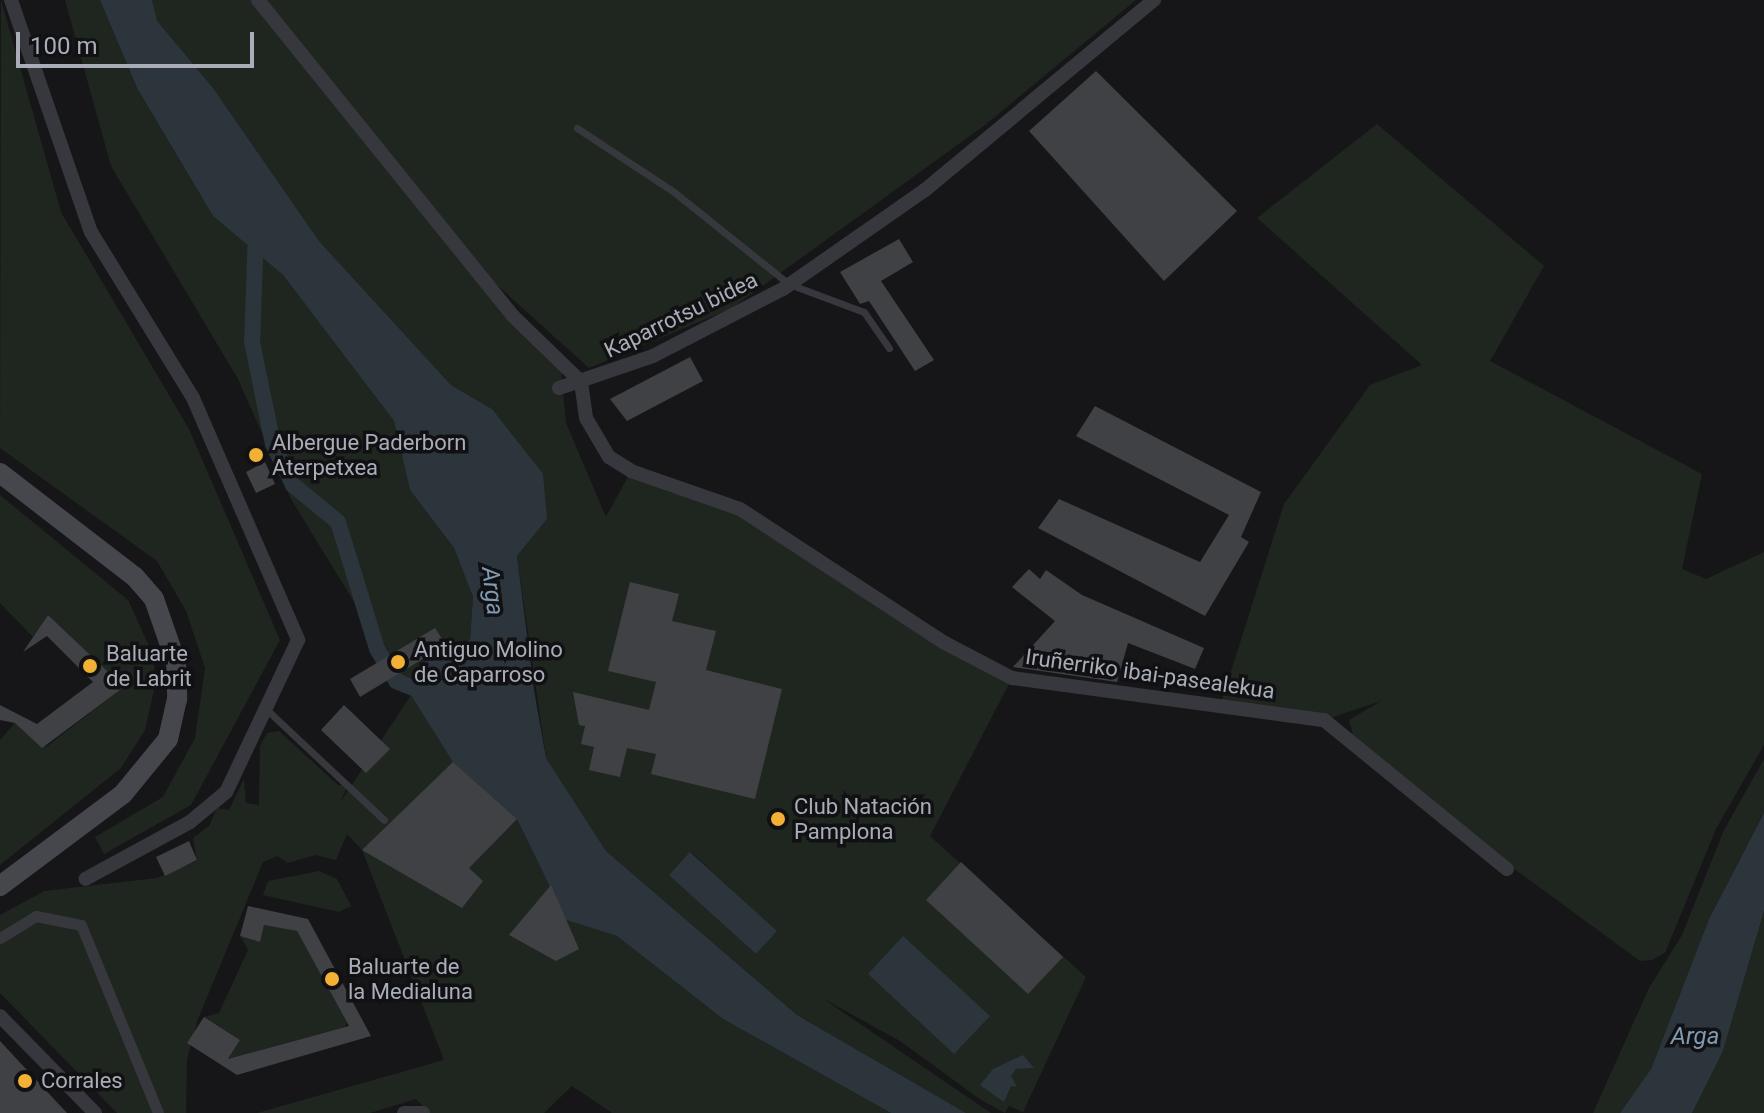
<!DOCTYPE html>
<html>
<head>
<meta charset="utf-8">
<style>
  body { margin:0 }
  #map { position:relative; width:1764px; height:1113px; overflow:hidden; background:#161618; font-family:Roboto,sans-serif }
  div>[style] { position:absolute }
  .green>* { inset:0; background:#1e261f }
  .water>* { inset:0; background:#2c353c }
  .canal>* { height:16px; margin:-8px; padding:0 8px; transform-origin:8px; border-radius:8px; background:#2c353c }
  .building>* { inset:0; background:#404145 }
  .service>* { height:7px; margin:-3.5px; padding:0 3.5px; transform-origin:3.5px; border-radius:3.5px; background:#37383d }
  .pedestrian>* { height:11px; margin:-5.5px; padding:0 5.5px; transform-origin:5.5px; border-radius:5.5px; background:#37383d }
  .minor>* { height:14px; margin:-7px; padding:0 7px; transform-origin:7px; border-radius:7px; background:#37383d }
  .secondary>* { height:20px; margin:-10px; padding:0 10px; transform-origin:10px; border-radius:10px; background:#45474d }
  .dots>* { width:22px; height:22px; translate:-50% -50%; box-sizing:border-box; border:4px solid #111113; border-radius:50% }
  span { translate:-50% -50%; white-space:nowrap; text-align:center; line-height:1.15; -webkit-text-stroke:7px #111113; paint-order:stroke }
  .street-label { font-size:22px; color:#a8adb8 }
  .poi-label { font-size:22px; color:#a8adb8 }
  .left { translate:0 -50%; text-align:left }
  .water-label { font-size:24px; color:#7f9bb3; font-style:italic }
  .scale { position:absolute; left:16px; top:32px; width:238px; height:36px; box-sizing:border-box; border:4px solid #a8adb8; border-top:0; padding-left:10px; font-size:24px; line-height:28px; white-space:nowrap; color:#a8adb8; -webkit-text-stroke:6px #111113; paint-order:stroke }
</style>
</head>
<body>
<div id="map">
  <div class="green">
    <div style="clip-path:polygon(1px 0,61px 212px,189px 429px,280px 640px,191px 805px,104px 854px,95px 837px,163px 797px,195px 738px,205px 668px,186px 611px,157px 561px,0 448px)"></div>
    <div style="clip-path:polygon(65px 0,100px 0,137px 88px,213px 216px,283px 275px,394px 421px,410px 490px,454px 548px,473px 597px,470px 640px,454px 642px,517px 819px,566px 920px,617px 936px,723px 1019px,891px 1113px,612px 1113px,572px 1086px,544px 1113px,429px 1113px,416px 1099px,370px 1113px,257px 1113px,444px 1060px,362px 850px,347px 834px,336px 860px,315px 855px,288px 863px,277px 856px,263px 862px,198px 1019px,187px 1059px,186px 1113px,117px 1113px,0 993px,0 915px,44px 891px,157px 878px,197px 861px,193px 838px,209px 826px,217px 808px,229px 810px,244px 779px,246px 803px,259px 805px,260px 746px,267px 733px,279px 731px,338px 785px,348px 785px,340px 803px,411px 695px,291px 499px,238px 379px,111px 166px)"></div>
    <div style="clip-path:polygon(evenodd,152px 0,1136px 0,985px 125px,732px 308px,589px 368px,488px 277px,561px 370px,566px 423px,606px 517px,631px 471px,740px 509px,1012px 678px,930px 836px,1086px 977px,1023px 1112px,1009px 1106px,1005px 1113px,981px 1100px,900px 1041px,822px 998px,991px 1113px,966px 1113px,797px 1015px,606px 851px,546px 758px,517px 556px,547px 519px,492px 409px,451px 385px,319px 241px,213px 88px,156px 21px,152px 0,691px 852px,776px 931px,756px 954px,670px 874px,691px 852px)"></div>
    <div style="clip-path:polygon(1377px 124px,1544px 266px,1490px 361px,1702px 474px,1682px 569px,1706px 579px,1764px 552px,1764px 745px,1716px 829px,1665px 953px,1652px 960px,1640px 961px,1453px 824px,1354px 738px,1349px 720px,1381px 701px,1324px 720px,1220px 706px,1284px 504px,1370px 385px,1422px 365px,1257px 218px)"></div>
    <div style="clip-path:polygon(0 495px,128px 600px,154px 657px,154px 690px,145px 730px,121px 768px,0 865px,0 740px,15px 723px,46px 747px,124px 687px,48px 615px,33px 637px,0 603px)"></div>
    <div style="clip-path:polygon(1764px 759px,1764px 813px,1709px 919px,1651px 1069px,1620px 1113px,1593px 1113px,1649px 988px,1682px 935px,1724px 830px)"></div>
    <div style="clip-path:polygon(319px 871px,337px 879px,351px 906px,339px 912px,263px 895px,268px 881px)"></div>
    <div style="clip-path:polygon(1764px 911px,1764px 1113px,1692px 1113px,1723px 1051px)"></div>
    <div style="clip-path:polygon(264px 925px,297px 931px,347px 1022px,345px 1027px,228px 1059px,240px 1040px,204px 1017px,219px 1013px,248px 950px,240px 936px,260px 942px)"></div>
  </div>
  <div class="water">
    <div style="clip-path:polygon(100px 0,152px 0,157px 21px,213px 88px,319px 241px,451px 385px,492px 409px,543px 474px,547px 519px,517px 556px,534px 690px,546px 758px,606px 851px,797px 1015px,966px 1113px,891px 1113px,723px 1019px,617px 936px,566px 920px,517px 819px,453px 762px,411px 695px,428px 657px,470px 640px,473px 597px,454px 548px,410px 490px,394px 421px,283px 275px,213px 216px,137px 88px)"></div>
    <div style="clip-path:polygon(1764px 813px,1764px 911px,1723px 1051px,1692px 1113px,1620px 1113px,1651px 1069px,1709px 919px)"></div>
    <div style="clip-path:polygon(690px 852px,777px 931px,756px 954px,669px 875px)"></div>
    <div style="clip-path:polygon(903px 936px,990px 1016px,954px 1054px,868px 974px)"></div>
    <div style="clip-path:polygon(1023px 1055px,1034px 1068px,1016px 1069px,1011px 1076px,1017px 1087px,1011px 1086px,1004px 1102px,980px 1085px,993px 1069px)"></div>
  </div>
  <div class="canal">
    <div style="left:256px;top:230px;width:112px;rotate:92deg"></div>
    <div style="left:252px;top:342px;width:104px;rotate:78.4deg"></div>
    <div style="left:273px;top:444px;width:46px;rotate:64deg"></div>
    <div style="left:293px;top:485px;width:58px;rotate:39.4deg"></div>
    <div style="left:338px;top:522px;width:133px;rotate:72.9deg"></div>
    <div style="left:377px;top:649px;width:37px;rotate:59deg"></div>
    <div style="left:396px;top:681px;width:38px;rotate:22deg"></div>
  </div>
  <div class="building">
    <div style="clip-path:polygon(1096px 71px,1237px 211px,1164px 281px,1029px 131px)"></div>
    <div style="clip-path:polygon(899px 239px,913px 262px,881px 281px,934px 360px,915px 371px,869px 301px,860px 304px,840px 272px)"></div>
    <div style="clip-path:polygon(690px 357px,703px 381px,627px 421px,610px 399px)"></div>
    <div style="clip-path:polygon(1095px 406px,1261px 492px,1241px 537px,1249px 542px,1205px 616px,1038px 528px,1059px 499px,1200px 562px,1229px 515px,1076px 436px)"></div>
    <div style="clip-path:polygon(265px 462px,275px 484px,256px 493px,246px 472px)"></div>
    <div style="clip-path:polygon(1029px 569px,1040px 579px,1046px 570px,1082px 595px,1204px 648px,1195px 669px,1128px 643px,1117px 682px,1013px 667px,1055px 621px,1012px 587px)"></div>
    <div style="clip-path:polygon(630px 582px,679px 594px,672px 621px,716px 631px,706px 670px,782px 689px,755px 799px,651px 774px,656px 754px,627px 748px,620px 777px,589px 770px,594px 747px,581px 744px,585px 726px,579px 725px,573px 692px,649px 710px,656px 682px,608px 671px)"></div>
    <div style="clip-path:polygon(48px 615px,124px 687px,42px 748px,15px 723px,0 720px,0 705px,37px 724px,93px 682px,47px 636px,23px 652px)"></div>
    <div style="clip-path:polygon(435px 628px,446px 645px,360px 697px,350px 679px)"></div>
    <div style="clip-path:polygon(344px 705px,390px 749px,366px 773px,321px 730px)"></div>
    <div style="clip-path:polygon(453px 762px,517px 819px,469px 868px,483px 881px,462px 908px,362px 850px)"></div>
    <div style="clip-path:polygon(189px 841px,197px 860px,165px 876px,156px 857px)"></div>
    <div style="clip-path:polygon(961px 862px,1063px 957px,1028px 994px,926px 900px)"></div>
    <div style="clip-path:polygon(551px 885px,579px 949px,556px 961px,509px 935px)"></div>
    <div style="clip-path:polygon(248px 906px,308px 919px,371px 1036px,237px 1075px,187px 1043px,204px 1017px,240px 1040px,228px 1059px,349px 1026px,297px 931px,264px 925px,260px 942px,240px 936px)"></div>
    <div style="clip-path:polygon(0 1041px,26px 1069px,67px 1113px,0 1113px)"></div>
  </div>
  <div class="service">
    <div style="left:577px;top:128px;width:116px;rotate:33.4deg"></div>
    <div style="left:674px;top:192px;width:147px;rotate:38.7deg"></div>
    <div style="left:789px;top:284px;width:80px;rotate:20.5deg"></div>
    <div style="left:864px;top:312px;width:44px;rotate:55.2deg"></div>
    <div style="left:266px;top:709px;width:162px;rotate:43.2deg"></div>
  </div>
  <div class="pedestrian">
    <div style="left:0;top:938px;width:42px;rotate:-31.4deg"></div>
    <div style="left:36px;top:916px;width:46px;rotate:11.3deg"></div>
    <div style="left:81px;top:925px;width:203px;rotate:67.7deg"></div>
  </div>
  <div class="minor">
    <div style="left:11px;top:0;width:245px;rotate:71deg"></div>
    <div style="left:91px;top:232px;width:195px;rotate:58.4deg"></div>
    <div style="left:193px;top:398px;width:264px;rotate:66.5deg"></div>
    <div style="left:298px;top:640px;width:168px;rotate:115.3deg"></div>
    <div style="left:226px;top:792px;width:47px;rotate:140.2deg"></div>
    <div style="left:190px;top:822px;width:119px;rotate:151.5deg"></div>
    <div style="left:258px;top:0;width:406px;rotate:51.1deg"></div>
    <div style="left:513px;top:316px;width:95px;rotate:44.1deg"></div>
    <div style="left:581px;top:382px;width:36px;rotate:82deg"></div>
    <div style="left:586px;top:418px;width:45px;rotate:59.5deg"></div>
    <div style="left:609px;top:457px;width:26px;rotate:32deg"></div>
    <div style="left:631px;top:471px;width:115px;rotate:19.2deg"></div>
    <div style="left:740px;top:509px;width:243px;rotate:33.2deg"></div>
    <div style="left:943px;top:642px;width:78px;rotate:27.6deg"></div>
    <div style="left:1012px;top:678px;width:315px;rotate:7.7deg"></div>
    <div style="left:1324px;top:720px;width:236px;rotate:39.2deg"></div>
    <div style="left:559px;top:388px;width:99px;rotate:-18.8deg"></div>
    <div style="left:653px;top:356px;width:146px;rotate:-27.3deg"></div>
    <div style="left:783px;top:289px;width:173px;rotate:-34.9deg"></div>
    <div style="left:925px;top:190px;width:298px;rotate:-39.7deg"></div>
    <div style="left:0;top:1016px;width:136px;rotate:45.6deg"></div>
    <div style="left:404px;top:1113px;width:19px"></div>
  </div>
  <div class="secondary">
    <div style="left:0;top:473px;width:170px;rotate:37.6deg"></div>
    <div style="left:135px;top:577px;width:29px;rotate:49deg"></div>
    <div style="left:154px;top:599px;width:67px;rotate:70.8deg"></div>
    <div style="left:176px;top:662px;width:37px;rotate:88deg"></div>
    <div style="left:177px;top:699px;width:41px;rotate:102.7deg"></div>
    <div style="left:168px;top:739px;width:71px;rotate:129.3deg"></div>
    <div style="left:123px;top:794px;width:154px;rotate:143.2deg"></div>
  </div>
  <div class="dots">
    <div style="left:256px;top:455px;background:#f2b134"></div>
    <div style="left:398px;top:662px;background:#f2b134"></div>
    <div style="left:90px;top:666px;background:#f2b134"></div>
    <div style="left:778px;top:819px;background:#f2b134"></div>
    <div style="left:332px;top:979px;background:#f2b134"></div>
    <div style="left:25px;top:1081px;background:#f2b134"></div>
  </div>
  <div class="street-label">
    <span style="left:681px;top:315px;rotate:-26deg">Kaparrotsu bidea</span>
    <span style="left:1150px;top:674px;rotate:8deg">Iruñerriko ibai-pasealekua</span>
  </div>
  <div class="poi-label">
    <span class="left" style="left:272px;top:455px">Albergue Paderborn<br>Aterpetxea</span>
    <span class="left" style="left:414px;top:662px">Antiguo Molino<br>de Caparroso</span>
    <span class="left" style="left:106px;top:666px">Baluarte<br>de Labrit</span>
    <span class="left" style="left:794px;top:819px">Club Natación<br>Pamplona</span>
    <span class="left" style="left:348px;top:979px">Baluarte de<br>la Medialuna</span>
    <span class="left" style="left:41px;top:1081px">Corrales</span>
  </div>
  <div class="water-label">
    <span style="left:492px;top:591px;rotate:83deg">Arga</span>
    <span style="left:1695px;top:1037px">Arga</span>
  </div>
  <div class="scale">100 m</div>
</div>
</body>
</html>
